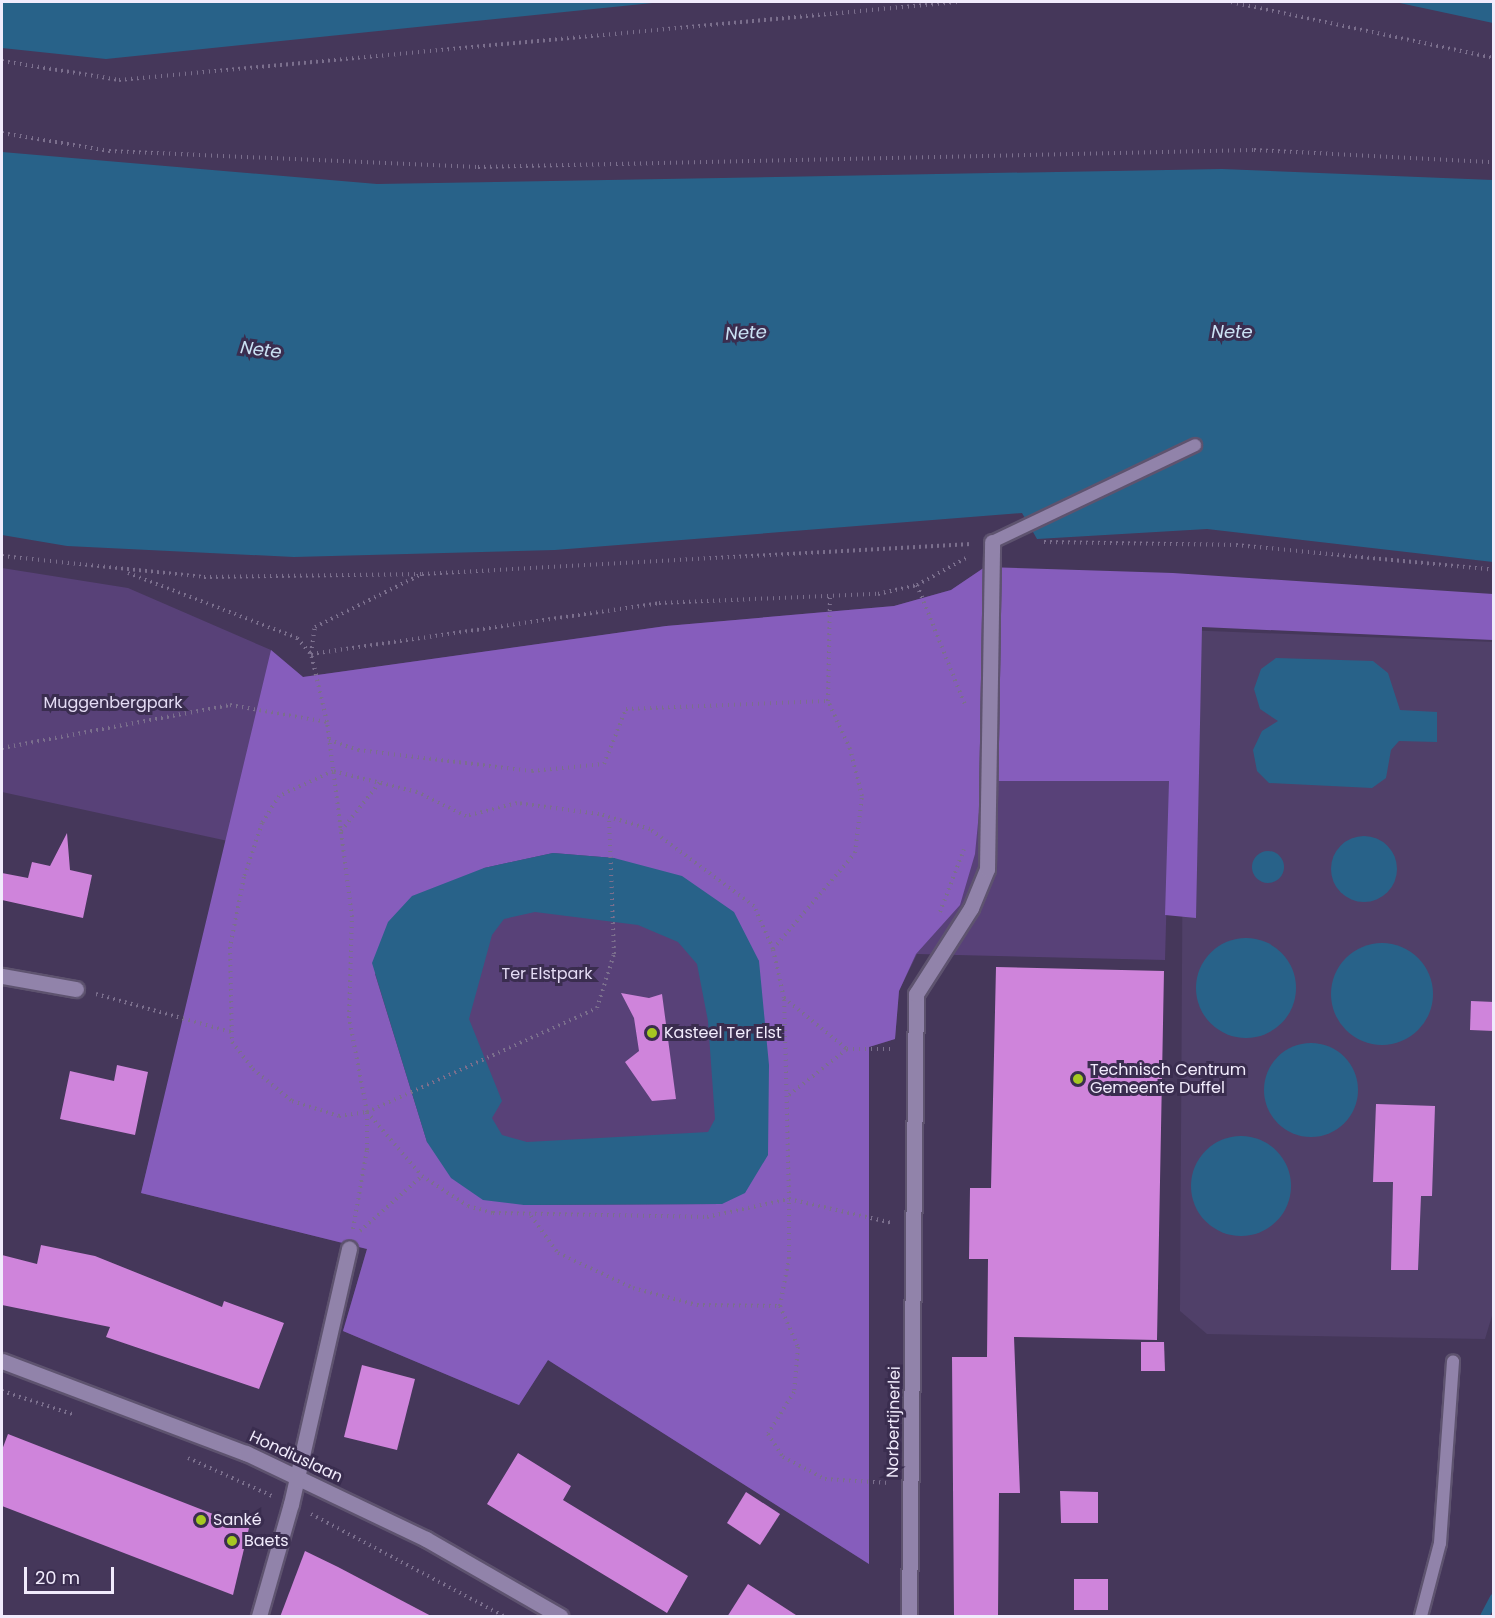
<!DOCTYPE html>
<html>
<head>
<meta charset="utf-8">
<style>
  body { margin:0 }
  #map { position:relative; width:1495px; height:1618px; overflow:hidden; background:#45375a; font-family:Poppins,sans-serif }
  div>[style] { position:absolute }
  .built>* { inset:0; background:#504069 }
  .green>* { inset:0; background:#584178 }
  .forest>* { inset:0; background:#865dbc }
  .water>* { inset:0; background:#286289 }
  .round { border-radius:50% }
  .stream>* { height:9px; margin:-4.5px; padding:0 4.5px; transform-origin:4.5px; border-radius:4.5px; background:#286289 }
  .building>* { inset:0; background:#cf84db }
  .path>* { height:4px; margin-top:-2px; transform-origin:0; background:repeating-linear-gradient(90deg,#7b6f8d 0 1.5px,transparent 0 6px) }
  .roads { filter:drop-shadow(2px 0 #5e536f) drop-shadow(-2px 0 #5e536f) drop-shadow(0 2px #5e536f) drop-shadow(0 -2px #5e536f) }
  .service>* { height:12px; margin:-6px; padding:0 6px; transform-origin:6px; border-radius:6px; background:#9183aa }
  .minor>* { height:15px; margin:-7.5px; padding:0 7.5px; transform-origin:7.5px; border-radius:7.5px; background:#9183aa }
  .tertiary>* { height:15px; margin:-7.5px; padding:0 7.5px; transform-origin:7.5px; border-radius:7.5px; background:#9183aa }
  .dots>* { width:16px; height:16px; translate:-50% -50%; box-sizing:border-box; border:3px solid #3a2d4f; border-radius:50% }
  span { translate:-50% -50%; white-space:nowrap; text-align:center; line-height:1.15; -webkit-text-stroke:6px #3a2d4f; paint-order:stroke }
  .park-label { font-size:16px; color:#e4dbf4 }
  .poi-label { font-size:16px; color:#f1ebfc }
  .left { translate:0 -50%; text-align:left }
  .street-label { font-size:16px; color:#f1ebfc }
  .water-label { font-size:18px; color:#cbe2f4; font-style:italic }
  .frame { position:absolute; inset:0; border:3px solid #f1ebfc; pointer-events:none }
  .scale { position:absolute; left:24px; top:1567px; width:90px; height:27px; box-sizing:border-box; border:3px solid #f1ebfc; border-top:0; padding-left:8px; font-size:18px; line-height:21px; white-space:nowrap; color:#f1ebfc; -webkit-text-stroke:4px #3a2d4f; paint-order:stroke }
</style>
</head>
<body>
<div id="map">
  <div class="built">
    <div style="clip-path:polygon(1184px 630px,1493px 642px,1494px 1309px,1485px 1339px,1207px 1334px,1180px 1311px)"></div>
  </div>
  <div class="green">
    <div style="clip-path:polygon(985px 567px,1170px 781px,1165px 960px,917px 954px,899px 991px,895px 1039px,869px 1047px,869px 1564px,548px 1360px,519px 1405px,343px 1331px,367px 1249px,141px 1193px,228px 841px,2px 792px,2px 568px,128px 588px,271px 650px,303px 677px,666px 626px,894px 606px,951px 590px)"></div>
  </div>
  <div class="forest">
    <div style="clip-path:polygon(evenodd,985px 567px,1173px 573px,1493px 594px,1493px 640px,1202px 627px,1196px 918px,1165px 915px,1169px 781px,982px 781px,975px 854px,960px 905px,916px 954px,899px 991px,895px 1039px,869px 1047px,869px 1564px,548px 1360px,519px 1405px,343px 1331px,367px 1249px,141px 1193px,271px 650px,303px 677px,666px 626px,894px 606px,951px 590px,985px 567px,553px 853px,614px 858px,759px 961px,722px 1204px,524px 1205px,427px 1142px,375px 974px,484px 868px,553px 853px)"></div>
  </div>
  <div class="water">
    <div style="clip-path:polygon(2px 2px,662px 2px,106px 59px,2px 48px)"></div>
    <div style="clip-path:polygon(1395px 2px,1493px 2px,1493px 23px)"></div>
    <div style="clip-path:polygon(2px 152px,377px 184px,1222px 169px,1493px 180px,1493px 562px,1207px 529px,1037px 539px,1022px 513px,555px 550px,294px 557px,67px 546px,2px 535px)"></div>
    <div style="clip-path:polygon(1276px 658px,1373px 661px,1388px 673px,1400px 710px,1437px 712px,1437px 742px,1399px 741px,1391px 750px,1386px 778px,1372px 788px,1269px 783px,1257px 771px,1253px 750px,1262px 731px,1278px 721px,1260px 709px,1254px 689px,1261px 669px)"></div>
    <div class="round" style="left:1331px;top:836px;width:66px;height:66px"></div>
    <div class="round" style="left:1252px;top:851px;width:32px;height:32px"></div>
    <div style="clip-path:polygon(evenodd,553px 853px,614px 858px,682px 876px,734px 912px,759px 961px,769px 1065px,768px 1155px,745px 1193px,722px 1204px,524px 1205px,483px 1200px,451px 1178px,427px 1142px,372px 963px,388px 922px,412px 896px,484px 868px,553px 853px,535px 912px,638px 925px,678px 942px,697px 964px,708px 1021px,715px 1119px,708px 1132px,527px 1142px,502px 1135px,492px 1118px,502px 1101px,469px 1019px,492px 935px,504px 919px,535px 912px)"></div>
    <div class="round" style="left:1196px;top:938px;width:100px;height:100px"></div>
    <div class="round" style="left:1331px;top:943px;width:102px;height:102px"></div>
    <div class="round" style="left:1264px;top:1043px;width:94px;height:94px"></div>
    <div class="round" style="left:1191px;top:1136px;width:100px;height:100px"></div>
  </div>
  <div class="stream">
    <div style="left:1484px;top:1616px;width:21px;rotate:-62deg"></div>
  </div>
  <div class="building">
    <div style="clip-path:polygon(67px 833px,70px 870px,92px 875px,83px 918px,2px 900px,2px 873px,28px 878px,32px 862px,50px 866px)"></div>
    <div style="clip-path:polygon(996px 967px,1164px 971px,1157px 1340px,1014px 1337px,1020px 1493px,999px 1493px,998px 1617px,954px 1617px,952px 1357px,987px 1357px,988px 1259px,969px 1259px,970px 1188px,991px 1188px)"></div>
    <div style="clip-path:polygon(621px 993px,649px 998px,662px 994px,676px 1099px,652px 1101px,625px 1062px,639px 1051px,634px 1018px)"></div>
    <div style="clip-path:polygon(1471px 1001px,1494px 1002px,1494px 1031px,1470px 1030px)"></div>
    <div style="clip-path:polygon(117px 1065px,148px 1072px,135px 1135px,60px 1119px,70px 1071px,114px 1081px)"></div>
    <div style="clip-path:polygon(1376px 1104px,1435px 1106px,1432px 1196px,1421px 1196px,1418px 1270px,1391px 1270px,1393px 1182px,1373px 1182px)"></div>
    <div style="clip-path:polygon(41px 1245px,95px 1256px,222px 1307px,224px 1301px,284px 1323px,259px 1389px,106px 1337px,110px 1327px,2px 1305px,2px 1255px,37px 1264px)"></div>
    <div style="clip-path:polygon(1141px 1342px,1164px 1342px,1165px 1371px,1141px 1371px)"></div>
    <div style="clip-path:polygon(362px 1365px,415px 1379px,397px 1450px,344px 1437px)"></div>
    <div style="clip-path:polygon(8px 1434px,249px 1528px,233px 1595px,2px 1506px,2px 1450px)"></div>
    <div style="clip-path:polygon(518px 1453px,571px 1486px,563px 1500px,688px 1576px,667px 1613px,487px 1504px)"></div>
    <div style="clip-path:polygon(1060px 1491px,1098px 1492px,1098px 1523px,1061px 1523px)"></div>
    <div style="clip-path:polygon(746px 1492px,780px 1514px,760px 1545px,727px 1523px)"></div>
    <div style="clip-path:polygon(305px 1551px,338px 1567px,433px 1617px,280px 1617px)"></div>
    <div style="clip-path:polygon(1074px 1579px,1108px 1579px,1108px 1610px,1074px 1610px)"></div>
    <div style="clip-path:polygon(748px 1584px,799px 1617px,727px 1617px)"></div>
  </div>
  <div class="path">
    <div style="left:1231px;top:2px;width:269px;rotate:12deg"></div>
    <div style="left:2px;top:61px;width:119px;rotate:9.2deg"></div>
    <div style="left:119px;top:80px;width:842px;rotate:-5.32deg"></div>
    <div style="left:2px;top:133px;width:109px;rotate:9.5deg"></div>
    <div style="left:109px;top:151px;width:369px;rotate:2.5deg"></div>
    <div style="left:478px;top:167px;width:776px;rotate:-1.25deg"></div>
    <div style="left:1254px;top:150px;width:240px;rotate:2.9deg"></div>
    <div style="left:1044px;top:542px;width:192px;rotate:0.9deg"></div>
    <div style="left:1236px;top:545px;width:259px;rotate:5.5deg"></div>
    <div style="left:2px;top:556px;width:203px;rotate:5.9deg"></div>
    <div style="left:204px;top:577px;width:218px;rotate:-0.8deg"></div>
    <div style="left:422px;top:574px;width:550px;rotate:-3.13deg"></div>
    <div style="left:128px;top:573px;width:181px;rotate:21deg"></div>
    <div style="left:297px;top:638px;width:21px;rotate:49deg"></div>
    <div style="left:917px;top:585px;width:129px;rotate:68.2deg"></div>
    <div style="left:311px;top:654px;width:352px;rotate:-8.3deg"></div>
    <div style="left:659px;top:603px;width:219px;rotate:-2.4deg"></div>
    <div style="left:878px;top:594px;width:40px;rotate:-13deg"></div>
    <div style="left:917px;top:585px;width:58px;rotate:-28.8deg"></div>
    <div style="left:329px;top:740px;width:31px;rotate:19deg"></div>
    <div style="left:358px;top:750px;width:175px;rotate:6.9deg"></div>
    <div style="left:532px;top:771px;width:72px;rotate:-5.6deg"></div>
    <div style="left:604px;top:764px;width:59px;rotate:-68.2deg"></div>
    <div style="left:626px;top:709px;width:202px;rotate:-2.3deg"></div>
    <div style="left:2px;top:748px;width:232px;rotate:-10.7deg"></div>
    <div style="left:230px;top:705px;width:98px;rotate:9.9deg"></div>
    <div style="left:341px;top:831px;width:63px;rotate:-51.5deg"></div>
    <div style="left:940px;top:912px;width:67px;rotate:-69.1deg"></div>
    <div style="left:773px;top:949px;width:126px;rotate:-49.5deg"></div>
    <div style="left:855px;top:853px;width:57px;rotate:-83deg"></div>
    <div style="left:862px;top:796px;width:49px;rotate:-104.3deg"></div>
    <div style="left:850px;top:749px;width:53px;rotate:-114.6deg"></div>
    <div style="left:828px;top:701px;width:105px;rotate:-88.9deg"></div>
    <div style="left:96px;top:994px;width:140px;rotate:15.7deg"></div>
    <div style="left:784px;top:998px;width:81px;rotate:39deg"></div>
    <div style="left:789px;top:1095px;width:74px;rotate:-38.4deg"></div>
    <div style="left:847px;top:1049px;width:48px"></div>
    <div style="left:367px;top:1112px;width:84px;rotate:49.3deg"></div>
    <div style="left:422px;top:1176px;width:55px;rotate:33.1deg"></div>
    <div style="left:468px;top:1206px;width:26px;rotate:16deg"></div>
    <div style="left:493px;top:1213px;width:214px;rotate:1.1deg"></div>
    <div style="left:707px;top:1217px;width:84px;rotate:-12.4deg"></div>
    <div style="left:789px;top:1199px;width:201px;rotate:-91.4deg"></div>
    <div style="left:784px;top:998px;width:50px;rotate:-102.7deg"></div>
    <div style="left:773px;top:949px;width:47px;rotate:-113.8deg"></div>
    <div style="left:754px;top:906px;width:129px;rotate:-143.5deg"></div>
    <div style="left:650px;top:829px;width:53px;rotate:-163.6deg"></div>
    <div style="left:599px;top:814px;width:83px;rotate:-172.4deg"></div>
    <div style="left:517px;top:803px;width:53px;rotate:165.7deg"></div>
    <div style="left:466px;top:816px;width:55px;rotate:-153.9deg"></div>
    <div style="left:417px;top:792px;width:87px;rotate:-166deg"></div>
    <div style="left:333px;top:771px;width:60px;rotate:155.2deg"></div>
    <div style="left:279px;top:796px;width:32px;rotate:122deg"></div>
    <div style="left:262px;top:823px;width:57px;rotate:108.4deg"></div>
    <div style="left:244px;top:877px;width:71px;rotate:101.3deg"></div>
    <div style="left:230px;top:947px;width:95px;rotate:88.8deg"></div>
    <div style="left:232px;top:1042px;width:34px;rotate:52deg"></div>
    <div style="left:253px;top:1069px;width:50px;rotate:39.4deg"></div>
    <div style="left:292px;top:1101px;width:49px;rotate:17.7deg"></div>
    <div style="left:339px;top:1116px;width:28px;rotate:-8deg"></div>
    <div style="left:367px;top:1112px;width:252px;rotate:-24.3deg"></div>
    <div style="left:597px;top:1008px;width:57px;rotate:-72.5deg"></div>
    <div style="left:614px;top:954px;width:137px;rotate:-92.1deg"></div>
    <div style="left:531px;top:1216px;width:46px;rotate:53.9deg"></div>
    <div style="left:558px;top:1253px;width:83px;rotate:25deg"></div>
    <div style="left:633px;top:1288px;width:66px;rotate:14.9deg"></div>
    <div style="left:697px;top:1305px;width:83px;rotate:0.7deg"></div>
    <div style="left:780px;top:1306px;width:45px;rotate:66.3deg"></div>
    <div style="left:798px;top:1347px;width:45px;rotate:95.1deg"></div>
    <div style="left:794px;top:1392px;width:49px;rotate:121.8deg"></div>
    <div style="left:768px;top:1434px;width:27px;rotate:57deg"></div>
    <div style="left:783px;top:1457px;width:47px;rotate:27.6deg"></div>
    <div style="left:825px;top:1479px;width:64px;rotate:3.6deg"></div>
    <div style="left:353px;top:1229px;width:80px;rotate:-80deg"></div>
    <div style="left:367px;top:1150px;width:38px;rotate:-90deg"></div>
    <div style="left:367px;top:1112px;width:96px;rotate:-100.8deg"></div>
    <div style="left:349px;top:1018px;width:101px;rotate:-88.3deg"></div>
    <div style="left:352px;top:917px;width:197px;rotate:-97.3deg"></div>
    <div style="left:327px;top:722px;width:70px;rotate:-103.2deg"></div>
    <div style="left:311px;top:654px;width:27px;rotate:-82deg"></div>
    <div style="left:315px;top:627px;width:119px;rotate:-26.4deg"></div>
    <div style="left:360px;top:1231px;width:83px;rotate:-41.6deg"></div>
    <div style="left:780px;top:1306px;width:49px;rotate:-79.4deg"></div>
    <div style="left:789px;top:1258px;width:59px;rotate:-90deg"></div>
    <div style="left:789px;top:1199px;width:106px;rotate:13.1deg"></div>
    <div style="left:2px;top:1391px;width:74px;rotate:18.2deg"></div>
    <div style="left:188px;top:1458px;width:92px;rotate:24.3deg"></div>
    <div style="left:311px;top:1514px;width:218px;rotate:27.9deg"></div>
  </div>
  <div class="roads">
    <div class="service">
      <div style="left:992px;top:542px;width:225px;rotate:-25.5deg"></div>
      <div style="left:1421px;top:1616px;width:75px;rotate:-75.4deg"></div>
      <div style="left:1440px;top:1543px;width:182px;rotate:-85.9deg"></div>
    </div>
    <div class="minor">
      <div style="left:2px;top:976px;width:75px;rotate:10deg"></div>
      <div style="left:259px;top:1616px;width:116px;rotate:-74.1deg"></div>
      <div style="left:291px;top:1504px;width:262px;rotate:-77.2deg"></div>
      <div style="left:909px;top:1616px;width:622px;rotate:-89.36deg"></div>
      <div style="left:916px;top:994px;width:102px;rotate:-57.4deg"></div>
      <div style="left:971px;top:908px;width:42px;rotate:-67.7deg"></div>
      <div style="left:987px;top:869px;width:327px;rotate:-89.1deg"></div>
    </div>
    <div class="tertiary">
      <div style="left:2px;top:1361px;width:261px;rotate:20.7deg"></div>
      <div style="left:246px;top:1453px;width:199px;rotate:25.5deg"></div>
      <div style="left:426px;top:1539px;width:155px;rotate:29.9deg"></div>
    </div>
  </div>
  <div class="dots">
    <div style="left:652px;top:1033px;background:#a5c822"></div>
    <div style="left:1078px;top:1079px;background:#a5c822"></div>
    <div style="left:201px;top:1520px;background:#a5c822"></div>
    <div style="left:232px;top:1541px;background:#a5c822"></div>
  </div>
  <div class="park-label">
    <span style="left:113px;top:703px">Muggenbergpark</span>
    <span style="left:547px;top:974px">Ter Elstpark</span>
  </div>
  <div class="poi-label">
    <span class="left" style="left:664px;top:1033px">Kasteel Ter Elst</span>
    <span class="left" style="left:1090px;top:1079px">Technisch Centrum<br>Gemeente Duffel</span>
    <span class="left" style="left:213px;top:1520px">Sanké</span>
    <span class="left" style="left:244px;top:1541px">Baets</span>
  </div>
  <div class="street-label">
    <span style="left:894px;top:1422px;rotate:-89deg">Norbertijnerlei</span>
    <span style="left:296px;top:1457px;rotate:25deg">Hondiuslaan</span>
  </div>
  <div class="water-label">
    <span style="left:1232px;top:332px">Nete</span>
    <span style="left:746px;top:333px;rotate:-3deg">Nete</span>
    <span style="left:261px;top:350px;rotate:7deg">Nete</span>
  </div>
  <div class="frame"></div>
  <div class="scale">20 m</div>
</div>
</body>
</html>
